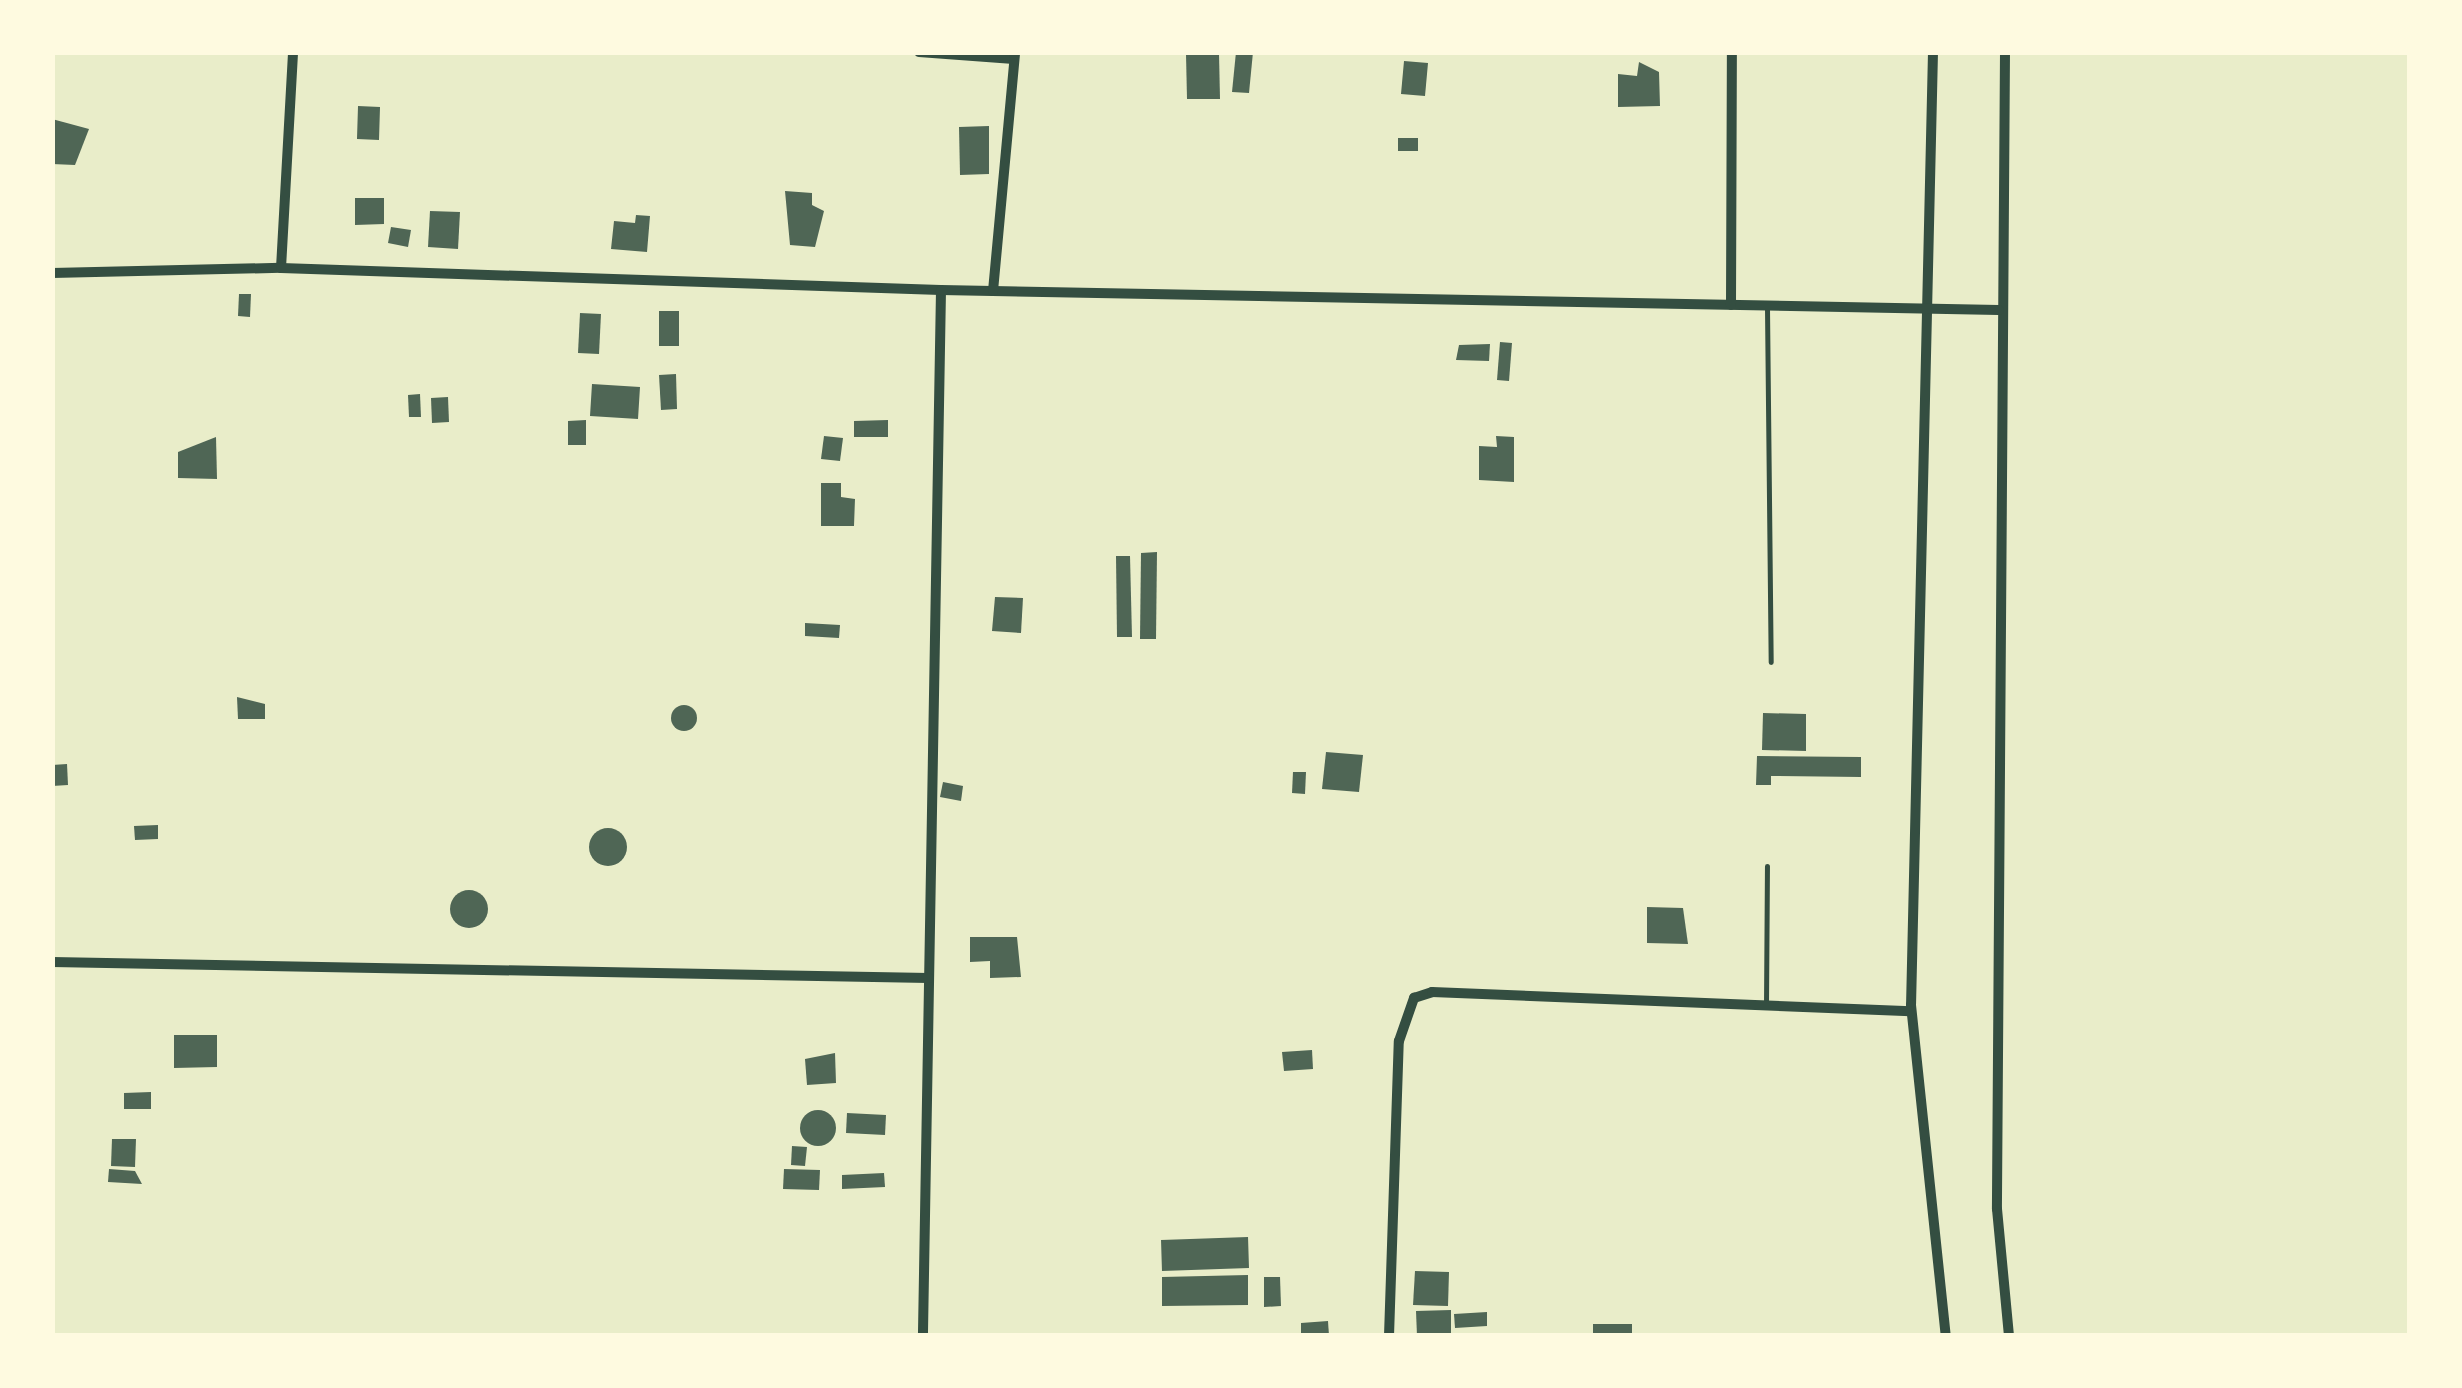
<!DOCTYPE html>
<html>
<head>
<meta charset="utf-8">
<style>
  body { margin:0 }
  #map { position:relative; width:2462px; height:1388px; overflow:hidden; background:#e9edc9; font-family:"Alegreya Sans",sans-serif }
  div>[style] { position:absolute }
  .building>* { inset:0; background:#4f6655 }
  .round { border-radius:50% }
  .service>* { height:5px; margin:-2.5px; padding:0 2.5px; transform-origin:2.5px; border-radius:2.5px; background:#344e41 }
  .minor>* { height:10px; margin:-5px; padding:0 5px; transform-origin:5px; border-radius:5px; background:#344e41 }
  span { translate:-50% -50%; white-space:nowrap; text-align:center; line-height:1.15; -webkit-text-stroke:10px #fefae0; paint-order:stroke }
  .frame { position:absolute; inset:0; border:55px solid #fefae0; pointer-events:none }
</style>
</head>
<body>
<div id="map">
  <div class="building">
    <div style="clip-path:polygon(1236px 52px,1253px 52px,1249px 93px,1232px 92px)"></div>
    <div style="clip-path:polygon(1219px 53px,1220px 99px,1187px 99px,1186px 54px)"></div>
    <div style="clip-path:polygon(1404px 61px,1428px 63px,1425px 96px,1401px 94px)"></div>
    <div style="clip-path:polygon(1639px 62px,1659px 72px,1660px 106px,1618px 107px,1618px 74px,1637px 76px)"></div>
    <div style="clip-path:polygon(358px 106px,380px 107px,379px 140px,357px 139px)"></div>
    <div style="clip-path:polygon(52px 119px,89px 129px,75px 165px,52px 164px)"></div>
    <div style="clip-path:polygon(989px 126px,989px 174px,960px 175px,959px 127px)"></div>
    <div style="clip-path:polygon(1398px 138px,1418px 138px,1418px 151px,1398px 151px)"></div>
    <div style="clip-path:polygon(785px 191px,812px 193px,812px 205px,824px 211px,815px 247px,790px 245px)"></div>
    <div style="clip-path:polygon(355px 198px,384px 198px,384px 224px,355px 225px)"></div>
    <div style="clip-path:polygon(430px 211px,460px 212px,458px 249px,428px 247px)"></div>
    <div style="clip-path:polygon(636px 215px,650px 216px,647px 252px,611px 249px,614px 221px,635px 223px)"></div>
    <div style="clip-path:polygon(391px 227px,411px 230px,408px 247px,388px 243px)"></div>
    <div style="clip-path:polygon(239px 294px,251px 294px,250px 317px,238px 316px)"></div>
    <div style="clip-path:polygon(659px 311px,679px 311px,679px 346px,659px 346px)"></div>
    <div style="clip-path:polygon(580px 313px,601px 314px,599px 354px,578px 353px)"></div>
    <div style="clip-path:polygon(1500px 342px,1512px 343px,1509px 381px,1497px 380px)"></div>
    <div style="clip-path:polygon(1490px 344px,1489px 361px,1456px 360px,1459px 345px)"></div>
    <div style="clip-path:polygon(676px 374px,677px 409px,661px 410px,659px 375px)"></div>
    <div style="clip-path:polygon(592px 384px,640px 387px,638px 419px,590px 416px)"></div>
    <div style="clip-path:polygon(420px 394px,421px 417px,409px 417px,408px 395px)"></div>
    <div style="clip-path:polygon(448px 397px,449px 422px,432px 423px,431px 398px)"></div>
    <div style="clip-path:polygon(586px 420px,586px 445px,568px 445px,568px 421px)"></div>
    <div style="clip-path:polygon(888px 420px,888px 437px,854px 437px,854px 421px)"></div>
    <div style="clip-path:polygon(824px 436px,843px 438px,840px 461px,821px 459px)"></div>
    <div style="clip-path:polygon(1496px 436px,1514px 437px,1514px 482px,1479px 480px,1479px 446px,1497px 447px)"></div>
    <div style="clip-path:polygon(216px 437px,217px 479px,178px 478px,178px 452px)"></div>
    <div style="clip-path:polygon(821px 483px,841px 483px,841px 497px,855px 499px,854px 526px,821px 526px)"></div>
    <div style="clip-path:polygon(1157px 552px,1156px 639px,1140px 639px,1141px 553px)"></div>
    <div style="clip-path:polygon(1116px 556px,1130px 556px,1132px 637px,1117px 637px)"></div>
    <div style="clip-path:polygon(995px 597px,1023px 598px,1021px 633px,992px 631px)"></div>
    <div style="clip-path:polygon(805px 623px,840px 625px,839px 638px,805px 636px)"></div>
    <div style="clip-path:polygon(237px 697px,265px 704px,265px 719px,238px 719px)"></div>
    <div class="round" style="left:671px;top:705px;width:26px;height:26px"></div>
    <div style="clip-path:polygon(1763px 713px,1806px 714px,1806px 751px,1762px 750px)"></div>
    <div style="clip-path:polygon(1326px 752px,1363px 755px,1359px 792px,1322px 789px)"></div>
    <div style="clip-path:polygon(1757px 756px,1861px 757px,1861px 777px,1771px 776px,1771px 785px,1756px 785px)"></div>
    <div style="clip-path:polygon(67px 764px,68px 785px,52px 786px,52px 765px)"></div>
    <div style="clip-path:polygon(1293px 772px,1306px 772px,1305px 794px,1292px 793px)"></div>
    <div style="clip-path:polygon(943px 782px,963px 786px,961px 801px,940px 797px)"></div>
    <div style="clip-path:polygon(158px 825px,158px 839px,135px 840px,134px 826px)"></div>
    <div class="round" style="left:589px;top:828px;width:38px;height:38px"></div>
    <div class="round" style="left:450px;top:890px;width:38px;height:38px"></div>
    <div style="clip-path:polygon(1647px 907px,1683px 908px,1688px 944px,1647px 943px)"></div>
    <div style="clip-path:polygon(970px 937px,1017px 937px,1021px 977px,990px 978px,990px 961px,970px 962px)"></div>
    <div style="clip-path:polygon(174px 1035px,217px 1035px,217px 1067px,174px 1068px)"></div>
    <div style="clip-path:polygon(1312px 1050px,1313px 1069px,1284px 1071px,1282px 1052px)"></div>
    <div style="clip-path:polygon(835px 1053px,836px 1083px,807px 1085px,805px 1059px)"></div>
    <div style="clip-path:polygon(151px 1092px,151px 1109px,124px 1109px,124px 1093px)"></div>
    <div class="round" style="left:800px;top:1110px;width:36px;height:36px"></div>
    <div style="clip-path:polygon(847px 1113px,886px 1115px,885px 1135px,846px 1133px)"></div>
    <div style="clip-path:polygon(112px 1139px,136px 1139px,135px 1167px,111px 1166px)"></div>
    <div style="clip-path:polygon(792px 1146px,807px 1147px,805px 1166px,791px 1165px)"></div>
    <div style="clip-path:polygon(109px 1169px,135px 1171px,142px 1184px,108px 1182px)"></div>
    <div style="clip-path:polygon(784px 1169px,820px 1170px,819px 1190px,783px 1189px)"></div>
    <div style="clip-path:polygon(884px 1173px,885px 1187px,842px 1189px,842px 1175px)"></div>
    <div style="clip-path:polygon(1248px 1237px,1249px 1268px,1162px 1271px,1161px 1240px)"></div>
    <div style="clip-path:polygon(1415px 1271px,1449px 1272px,1448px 1306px,1413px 1305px)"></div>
    <div style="clip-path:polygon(1248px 1275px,1248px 1305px,1162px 1306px,1162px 1277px)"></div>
    <div style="clip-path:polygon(1264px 1277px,1280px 1277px,1281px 1306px,1264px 1307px)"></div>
    <div style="clip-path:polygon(1451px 1310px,1451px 1336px,1417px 1336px,1416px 1311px)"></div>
    <div style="clip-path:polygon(1487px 1312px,1487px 1326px,1455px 1328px,1454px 1314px)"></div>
    <div style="clip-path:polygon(1328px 1321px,1329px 1336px,1301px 1336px,1301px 1323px)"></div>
    <div style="clip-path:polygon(1593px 1324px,1632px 1324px,1632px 1336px,1593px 1336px)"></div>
  </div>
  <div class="service">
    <div style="left:1767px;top:308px;width:354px;rotate:89.4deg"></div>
    <div style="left:1766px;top:1005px;width:139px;rotate:-89.6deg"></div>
  </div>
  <div class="minor">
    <div style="left:919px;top:52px;width:95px;rotate:4.2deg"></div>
    <div style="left:1933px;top:52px;width:953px;rotate:91.32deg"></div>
    <div style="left:1911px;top:1005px;width:333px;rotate:84deg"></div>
    <div style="left:2005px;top:52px;width:1157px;rotate:90.4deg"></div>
    <div style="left:1997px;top:1209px;width:128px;rotate:84.6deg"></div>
    <div style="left:281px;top:268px;width:216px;rotate:-86.8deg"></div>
    <div style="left:52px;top:273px;width:229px;rotate:-1.3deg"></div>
    <div style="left:281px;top:268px;width:660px;rotate:1.91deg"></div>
    <div style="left:941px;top:290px;width:1046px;rotate:90.99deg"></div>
    <div style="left:941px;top:290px;width:1058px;rotate:1.08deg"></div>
    <div style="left:993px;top:291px;width:240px;rotate:-84.7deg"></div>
    <div style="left:1731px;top:305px;width:253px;rotate:-89.8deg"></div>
    <div style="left:52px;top:962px;width:877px;rotate:1.05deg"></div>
    <div style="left:1389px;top:1336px;width:295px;rotate:-88.1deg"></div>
    <div style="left:1399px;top:1041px;width:46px;rotate:-70.8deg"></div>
    <div style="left:1414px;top:998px;width:19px;rotate:-18deg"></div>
    <div style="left:1432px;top:992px;width:479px;rotate:2.3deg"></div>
  </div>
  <div class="frame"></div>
</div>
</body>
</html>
